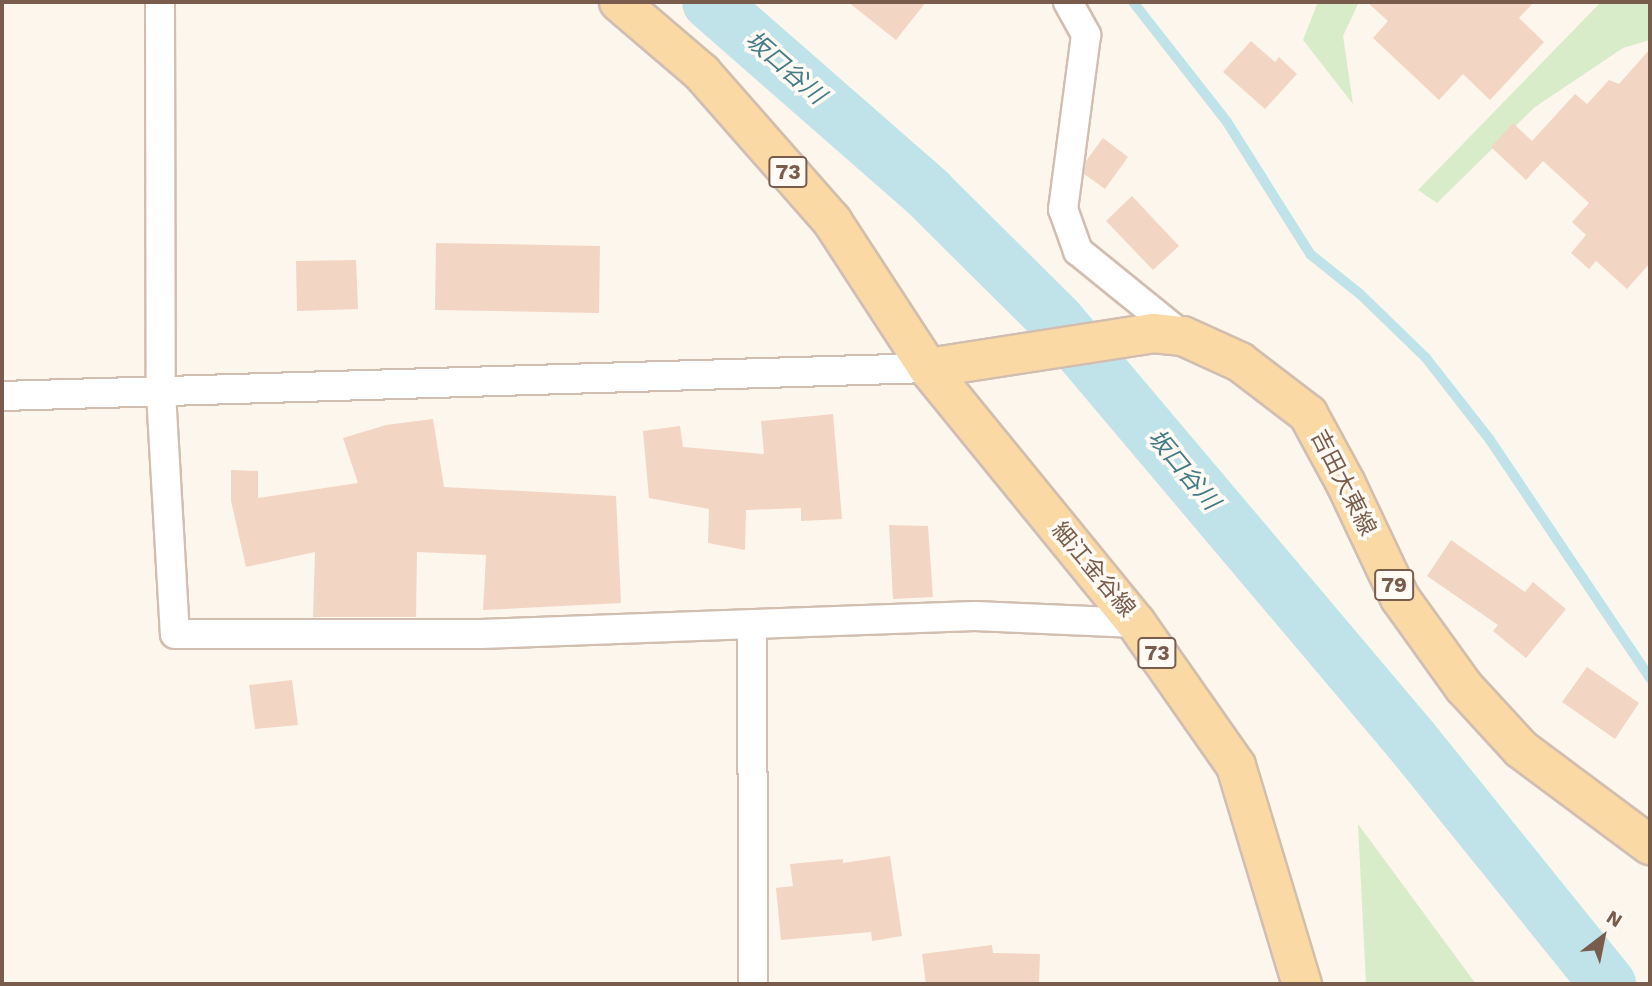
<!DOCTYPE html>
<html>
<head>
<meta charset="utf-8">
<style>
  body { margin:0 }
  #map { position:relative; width:1652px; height:986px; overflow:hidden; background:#fdf6ec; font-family:"Work Sans","Noto Sans JP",sans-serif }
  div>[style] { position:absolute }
  .green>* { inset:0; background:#d8ecc9 }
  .stream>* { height:10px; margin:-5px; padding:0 5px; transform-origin:5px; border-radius:5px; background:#bfe3e8 }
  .river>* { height:56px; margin:-28px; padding:0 28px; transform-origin:28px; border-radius:28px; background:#bfe3e8 }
  .building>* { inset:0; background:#f3d5c3 }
  .roads { filter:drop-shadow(2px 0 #d1beb0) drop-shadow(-2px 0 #d1beb0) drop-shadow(0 2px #d1beb0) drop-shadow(0 -2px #d1beb0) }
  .street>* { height:28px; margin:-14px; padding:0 14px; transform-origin:14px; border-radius:14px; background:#fff }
  .primary>* { height:38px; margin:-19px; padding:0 19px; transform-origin:19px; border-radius:19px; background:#fbd9a5 }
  span { translate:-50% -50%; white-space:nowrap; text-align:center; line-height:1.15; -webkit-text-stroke:7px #fffaf3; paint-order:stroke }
  .shield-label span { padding:2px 5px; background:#fffaf3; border:2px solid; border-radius:5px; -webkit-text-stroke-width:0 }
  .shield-label { font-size:21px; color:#7a5c4d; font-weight:700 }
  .street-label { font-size:23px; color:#7a5c4d }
  .water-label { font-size:24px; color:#437c86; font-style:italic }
  .frame { position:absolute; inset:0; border:4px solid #7a5c4d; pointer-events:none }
  .north { position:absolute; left:1568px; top:902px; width:70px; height:70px; -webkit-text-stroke:5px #fffaf3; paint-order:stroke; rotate:32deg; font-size:19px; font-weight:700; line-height:28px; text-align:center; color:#7a5c4d }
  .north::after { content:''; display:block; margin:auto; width:24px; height:32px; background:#7a5c4d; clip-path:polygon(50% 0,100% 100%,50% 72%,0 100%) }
</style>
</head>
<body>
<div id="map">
  <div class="green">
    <div style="clip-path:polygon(1318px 2px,1359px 2px,1343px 36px,1353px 104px,1303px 40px)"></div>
    <div style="clip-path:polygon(1601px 2px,1650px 2px,1650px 40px,1623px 48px,1535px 107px,1437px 203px,1418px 190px)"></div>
    <div style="clip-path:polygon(1358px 824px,1476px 984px,1366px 984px)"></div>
  </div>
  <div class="stream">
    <div style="left:1133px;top:2px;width:152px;rotate:51.9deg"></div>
    <div style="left:1227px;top:122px;width:156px;rotate:57.8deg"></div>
    <div style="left:1310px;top:254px;width:64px;rotate:38.7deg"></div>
    <div style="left:1360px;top:294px;width:92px;rotate:44.1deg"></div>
    <div style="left:1426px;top:358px;width:104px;rotate:52deg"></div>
    <div style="left:1490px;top:440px;width:287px;rotate:56.1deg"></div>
  </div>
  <div class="river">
    <div style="left:710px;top:2px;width:291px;rotate:41.2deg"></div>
    <div style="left:929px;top:194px;width:180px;rotate:44.8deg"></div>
    <div style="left:1057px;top:321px;width:549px;rotate:49.81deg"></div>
    <div style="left:1411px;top:740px;width:314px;rotate:51.1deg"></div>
  </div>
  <div class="building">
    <div style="clip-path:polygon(848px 2px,926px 2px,896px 40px)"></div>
    <div style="clip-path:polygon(1367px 2px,1534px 2px,1519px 18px,1544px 42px,1490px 100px,1463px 74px,1439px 100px,1373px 38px,1388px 21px)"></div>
    <div style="clip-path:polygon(1251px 41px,1275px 62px,1279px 57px,1297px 74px,1265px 109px,1223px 72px)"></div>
    <div style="clip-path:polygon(1650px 49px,1650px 263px,1627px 289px,1596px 261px,1589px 269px,1571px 253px,1586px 235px,1572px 222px,1589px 203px,1543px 161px,1526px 180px,1491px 147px,1513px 123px,1532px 141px,1575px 94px,1587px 104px,1609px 80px,1619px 84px)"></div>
    <div style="clip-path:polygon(1103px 138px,1128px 157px,1105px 189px,1084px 174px,1086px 161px)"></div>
    <div style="clip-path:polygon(1132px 196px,1179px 246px,1153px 270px,1106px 221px)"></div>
    <div style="clip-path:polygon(436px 243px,600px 246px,599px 313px,435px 310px)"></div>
    <div style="clip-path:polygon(356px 260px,358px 309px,297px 311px,296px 261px)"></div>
    <div style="clip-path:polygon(833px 414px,842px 519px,801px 521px,801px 508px,746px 510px,745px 550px,708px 543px,709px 509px,649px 498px,643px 431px,680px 426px,683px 447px,764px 454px,761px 421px)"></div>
    <div style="clip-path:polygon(433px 419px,444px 487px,616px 496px,621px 603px,483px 610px,486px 555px,417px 552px,416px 617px,313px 617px,315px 552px,246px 567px,231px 501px,231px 470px,258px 471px,258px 498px,358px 483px,343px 438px,386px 425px)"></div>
    <div style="clip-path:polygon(889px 525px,928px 526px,933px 597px,893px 599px)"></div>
    <div style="clip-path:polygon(1451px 540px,1525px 592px,1533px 582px,1566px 609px,1526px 658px,1493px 631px,1498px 625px,1427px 576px)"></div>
    <div style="clip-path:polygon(1587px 667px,1639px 703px,1615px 739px,1562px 702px)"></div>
    <div style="clip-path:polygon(292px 680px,298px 725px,255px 729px,249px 685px)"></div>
    <div style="clip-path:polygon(890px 856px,902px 936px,872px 941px,871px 932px,781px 940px,776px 888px,793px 886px,790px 864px,843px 859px,843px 863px)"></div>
    <div style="clip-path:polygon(992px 945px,993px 953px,1040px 954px,1039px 984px,926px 984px,922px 954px)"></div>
  </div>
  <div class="roads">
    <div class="street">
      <div style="left:160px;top:2px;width:391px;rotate:89.9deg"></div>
      <div style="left:161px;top:393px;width:241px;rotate:86.7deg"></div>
      <div style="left:175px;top:634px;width:306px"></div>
      <div style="left:481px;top:634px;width:494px;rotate:-2.1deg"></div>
      <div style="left:975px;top:616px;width:161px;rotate:2.5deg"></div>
      <div style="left:1068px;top:2px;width:38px;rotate:61deg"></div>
      <div style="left:1086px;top:35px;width:176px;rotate:97.5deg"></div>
      <div style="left:1063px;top:209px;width:45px;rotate:70.3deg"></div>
      <div style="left:1078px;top:251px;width:135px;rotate:39deg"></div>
      <div style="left:2px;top:396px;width:926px;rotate:-1.73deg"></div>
      <div style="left:752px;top:625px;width:359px;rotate:89.8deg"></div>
    </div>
    <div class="primary">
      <div style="left:619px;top:2px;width:109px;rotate:40.5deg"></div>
      <div style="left:702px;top:73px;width:197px;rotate:48.7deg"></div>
      <div style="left:832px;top:221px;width:176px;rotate:56.9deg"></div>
      <div style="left:928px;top:368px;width:329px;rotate:50.8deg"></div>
      <div style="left:1136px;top:623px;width:174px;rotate:55deg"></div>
      <div style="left:1236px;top:766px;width:228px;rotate:73.2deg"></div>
      <div style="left:928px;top:368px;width:228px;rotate:-8.8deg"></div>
      <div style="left:1153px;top:333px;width:30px;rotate:6deg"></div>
      <div style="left:1183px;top:336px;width:63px;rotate:24.5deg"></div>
      <div style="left:1240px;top:362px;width:86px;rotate:37.4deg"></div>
      <div style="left:1308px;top:414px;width:80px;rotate:61.5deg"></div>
      <div style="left:1346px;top:484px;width:126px;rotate:64.7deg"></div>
      <div style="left:1400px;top:598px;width:110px;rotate:54.3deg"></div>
      <div style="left:1464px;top:687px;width:84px;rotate:47.4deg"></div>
      <div style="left:1521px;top:749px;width:161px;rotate:36.7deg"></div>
    </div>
  </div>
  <div class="shield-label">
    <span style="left:788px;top:172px">73</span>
    <span style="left:1394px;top:585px">79</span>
    <span style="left:1157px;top:653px">73</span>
  </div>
  <div class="street-label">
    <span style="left:1343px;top:483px;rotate:63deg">吉田大東線</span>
    <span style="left:1093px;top:570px;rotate:50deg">細江金谷線</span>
  </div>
  <div class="water-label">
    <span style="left:785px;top:68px;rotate:41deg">坂口谷川</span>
    <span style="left:1183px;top:470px;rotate:50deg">坂口谷川</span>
  </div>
  <div class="frame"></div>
  <div class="north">N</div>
</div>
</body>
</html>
